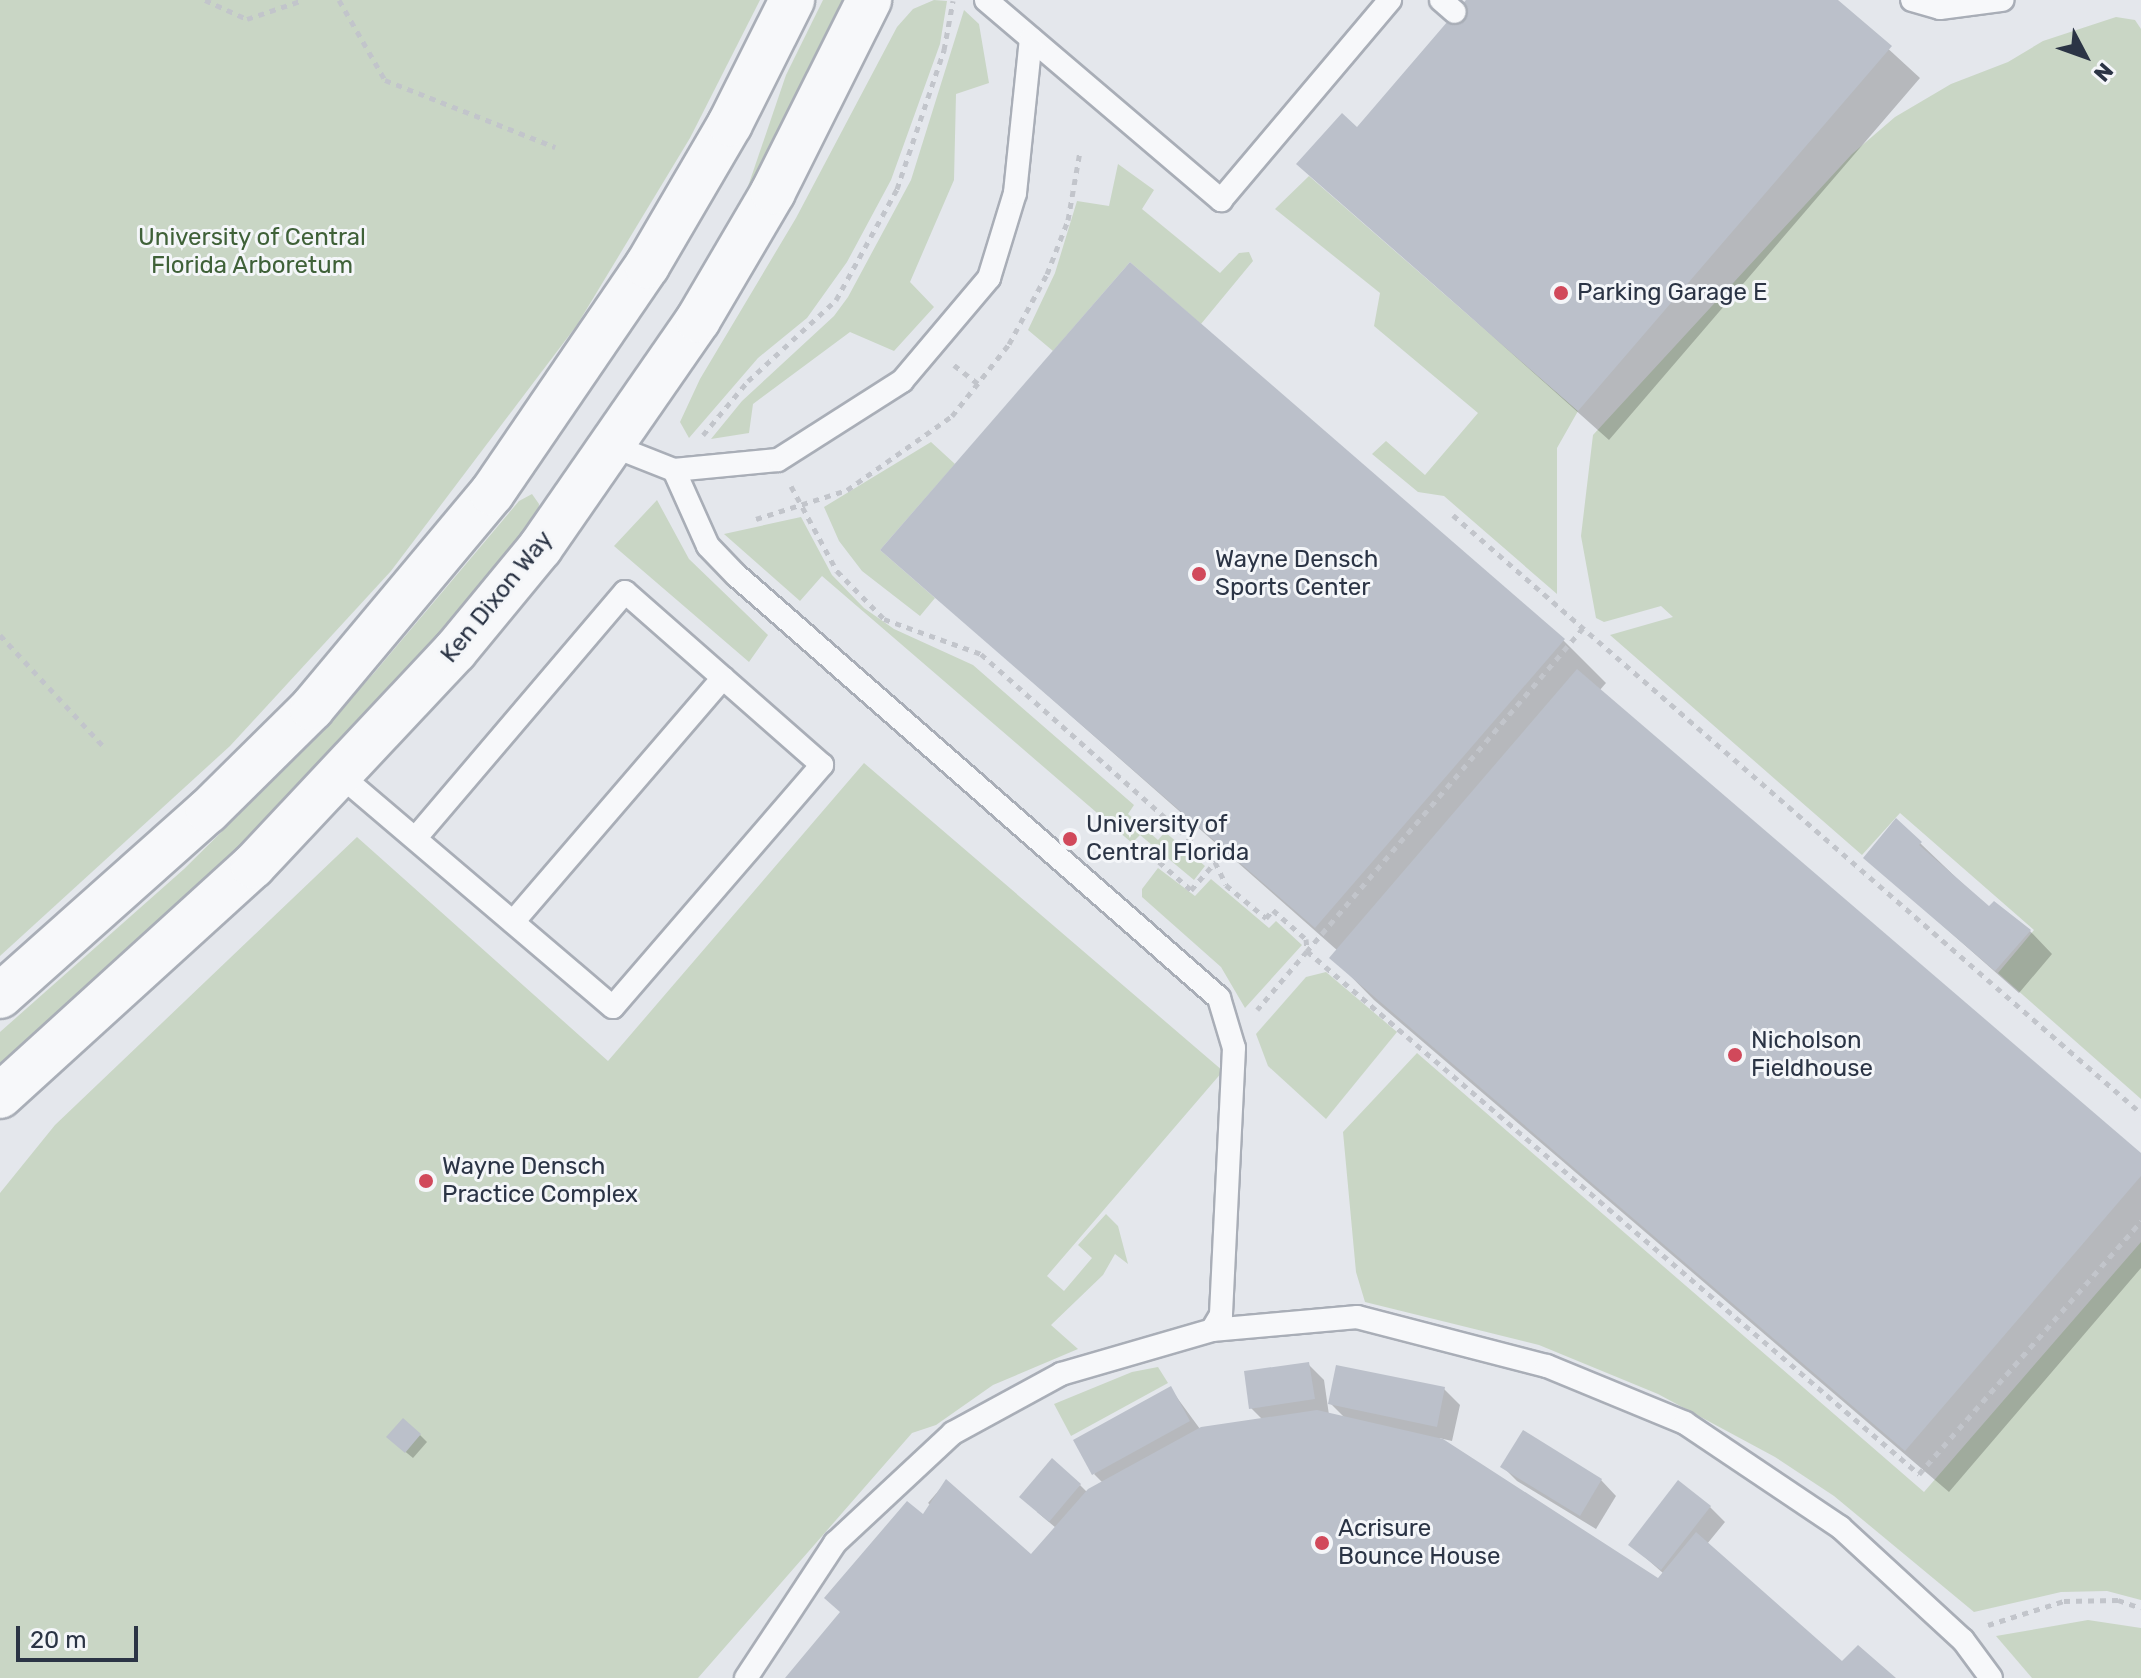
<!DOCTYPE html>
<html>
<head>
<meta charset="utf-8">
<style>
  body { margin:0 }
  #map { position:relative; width:2141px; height:1678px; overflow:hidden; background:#e4e7ec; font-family:Rubik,sans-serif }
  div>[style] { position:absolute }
  .green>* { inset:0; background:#c9d6c5 }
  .shadow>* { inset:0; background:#0003 }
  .building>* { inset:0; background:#bbc0ca }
  .path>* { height:5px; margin-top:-2.5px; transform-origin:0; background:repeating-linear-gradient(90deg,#c2c5cb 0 6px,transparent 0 12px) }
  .roads { filter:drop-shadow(2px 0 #a9aeb7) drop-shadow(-2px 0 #a9aeb7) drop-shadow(0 2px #a9aeb7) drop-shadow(0 -2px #a9aeb7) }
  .service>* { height:22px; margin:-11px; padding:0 11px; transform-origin:11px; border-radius:11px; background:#f7f8fa }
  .minor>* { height:44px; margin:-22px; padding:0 22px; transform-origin:22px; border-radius:22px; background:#f7f8fa }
  .dots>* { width:22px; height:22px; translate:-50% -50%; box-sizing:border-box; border:4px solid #f4f6f9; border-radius:50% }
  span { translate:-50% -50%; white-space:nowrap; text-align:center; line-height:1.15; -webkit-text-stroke:6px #f4f6f9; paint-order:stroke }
  .park-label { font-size:24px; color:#3f6138 }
  .poi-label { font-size:24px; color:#2b3445 }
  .left { translate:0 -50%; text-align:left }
  .street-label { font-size:24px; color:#2b3445 }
  .north { position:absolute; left:2045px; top:16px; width:80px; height:80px; -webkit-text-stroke:6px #f4f6f9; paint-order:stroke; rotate:131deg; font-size:22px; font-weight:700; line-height:32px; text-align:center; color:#2b3445 }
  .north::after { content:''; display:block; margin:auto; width:28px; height:36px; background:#2b3445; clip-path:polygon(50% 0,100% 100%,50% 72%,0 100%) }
  .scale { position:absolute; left:16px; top:1626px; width:122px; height:36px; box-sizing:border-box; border:4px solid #2b3445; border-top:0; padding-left:10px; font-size:24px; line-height:28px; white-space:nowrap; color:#2b3445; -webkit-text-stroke:6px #f4f6f9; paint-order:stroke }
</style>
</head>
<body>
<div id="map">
  <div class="green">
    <div style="clip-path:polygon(0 0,760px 0,690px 138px,577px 325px,391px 571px,230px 746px,0 956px)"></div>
    <div style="clip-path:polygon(823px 0,847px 0,741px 207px,786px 75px)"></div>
    <div style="clip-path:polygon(934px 0,947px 1px,940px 44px,891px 180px,847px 262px,807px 318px,758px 358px,689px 438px,680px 422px,700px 379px,796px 218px,897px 27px,913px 9px)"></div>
    <div style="clip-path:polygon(964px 10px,979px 24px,989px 83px,956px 94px,954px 180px,910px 282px,934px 307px,894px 351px,850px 332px,753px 404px,749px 433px,711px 439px,742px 401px,834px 316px,848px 297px,911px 180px)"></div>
    <div style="clip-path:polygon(2116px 17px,2135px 20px,2141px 29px,2141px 1099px,1998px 973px,2034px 930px,1900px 813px,1862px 855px,1610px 635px,1673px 617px,1661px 606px,1604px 622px,1596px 618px,1581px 536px,1593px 435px,1852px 154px,1895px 117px,1951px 84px,2008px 62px,2043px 41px)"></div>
    <div style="clip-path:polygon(1118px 164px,1154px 190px,1142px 209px,1220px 273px,1239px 253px,1249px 252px,1253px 261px,1201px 324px,1130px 262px,1053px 351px,1028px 330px,1055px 273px,1077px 201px,1109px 206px)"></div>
    <div style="clip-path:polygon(1309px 176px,1578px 411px,1557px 448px,1557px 594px,1444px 496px,1418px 492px,1372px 454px,1386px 441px,1425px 475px,1478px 413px,1374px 326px,1380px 293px,1275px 209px)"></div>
    <div style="clip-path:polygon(931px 442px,955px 464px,880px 550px,935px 598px,920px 616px,862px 571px,839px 541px,824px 507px)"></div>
    <div style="clip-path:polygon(532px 494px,539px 504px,538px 516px,440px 636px,283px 806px,0 1069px,0 1032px,184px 869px,281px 773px,374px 673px,519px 501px)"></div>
    <div style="clip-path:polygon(657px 500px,689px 559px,768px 635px,749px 662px,614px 546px)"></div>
    <div style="clip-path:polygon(801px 517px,832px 575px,864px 608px,894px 629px,973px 665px,1134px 805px,1128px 814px,1158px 840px,1165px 832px,1205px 866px,1194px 880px,1140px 835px,1132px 843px,822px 576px,800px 601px,724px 534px)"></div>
    <div style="clip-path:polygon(864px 763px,1223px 1071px,1047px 1276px,1064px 1291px,1092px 1258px,1078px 1245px,1106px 1214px,1118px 1226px,1128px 1264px,1115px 1254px,1103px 1275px,1051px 1325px,1078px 1349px,993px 1385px,936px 1425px,912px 1433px,698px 1678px,0 1678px,0 1193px,55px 1125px,357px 837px,608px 1061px)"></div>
    <div style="clip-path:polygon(1158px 868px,1195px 896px,1211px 879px,1269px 928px,1276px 921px,1302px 945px,1245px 1008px,1221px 967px,1142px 897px,1142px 889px)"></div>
    <div style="clip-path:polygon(1326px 972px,1397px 1032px,1326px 1119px,1268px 1066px,1256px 1034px,1306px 977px)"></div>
    <div style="clip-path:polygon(1417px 1053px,1924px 1492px,2141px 1242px,2141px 1600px,2107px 1591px,2061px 1592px,1974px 1612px,1834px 1496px,1775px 1457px,1658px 1394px,1539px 1345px,1365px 1302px,1356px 1272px,1343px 1132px)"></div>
    <div style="clip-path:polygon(1158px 1367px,1168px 1383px,1071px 1436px,1054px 1404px,1132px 1372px)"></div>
    <div style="clip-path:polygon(2088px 1620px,2141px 1628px,2141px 1678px,2032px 1678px,1996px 1636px)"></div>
  </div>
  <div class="shadow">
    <div style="clip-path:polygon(1471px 0,1835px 0,1920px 78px,1609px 440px,1299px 164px,1357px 130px)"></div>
    <div style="clip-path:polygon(1130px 265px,1564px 641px,1606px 683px,1599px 691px,2141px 1155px,2141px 1268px,1949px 1492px,1374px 1000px,1332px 957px,1338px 951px,883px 550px)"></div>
    <div style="clip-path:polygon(1897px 821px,1989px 909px,2030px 931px,2052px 954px,2019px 993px,1865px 857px)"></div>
    <div style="clip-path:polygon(1308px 1364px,1324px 1380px,1329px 1415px,1346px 1419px,1330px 1403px,1444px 1389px,1460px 1405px,1452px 1441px,1439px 1438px,1658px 1581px,1664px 1574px,1631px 1545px,1710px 1507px,1725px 1522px,1707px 1544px,1842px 1664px,1893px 1678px,787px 1678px,933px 1507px,928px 1503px,946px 1482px,1031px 1557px,1056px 1528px,1037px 1512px,1080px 1485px,1087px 1492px,1103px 1483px,1094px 1474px,1170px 1388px,1200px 1429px,1263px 1420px,1251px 1408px)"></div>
    <div style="clip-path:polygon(420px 1435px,427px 1442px,413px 1458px,396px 1444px)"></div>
    <div style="clip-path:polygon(1502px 1466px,1601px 1480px,1616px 1496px,1596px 1529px,1517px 1481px)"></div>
  </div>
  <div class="building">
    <div style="clip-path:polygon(1466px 0,1838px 0,1892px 46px,1578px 411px,1296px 164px,1342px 113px,1357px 127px)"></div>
    <div style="clip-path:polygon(1130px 262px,1565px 639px,1315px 928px,880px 550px)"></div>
    <div style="clip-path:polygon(1577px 669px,2141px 1153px,2141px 1176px,1905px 1451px,1329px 958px)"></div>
    <div style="clip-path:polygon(1896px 818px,1922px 842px,1919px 845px,1989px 906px,1994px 901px,2031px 930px,1995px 971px,1863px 858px)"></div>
    <div style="clip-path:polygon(1309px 1362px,1315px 1399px,1249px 1409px,1244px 1371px)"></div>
    <div style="clip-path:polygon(1336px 1365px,1445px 1387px,1437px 1427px,1328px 1404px)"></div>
    <div style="clip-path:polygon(1171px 1386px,1190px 1421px,1092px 1475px,1073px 1440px)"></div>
    <div style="clip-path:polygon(1317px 1410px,1443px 1439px,1658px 1578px,1696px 1532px,1842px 1661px,1858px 1645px,1896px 1678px,785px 1678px,840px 1612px,824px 1598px,907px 1501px,923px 1514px,946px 1479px,1031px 1554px,1088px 1489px,1201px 1427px)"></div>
    <div style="clip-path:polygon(403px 1418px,421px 1434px,405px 1453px,386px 1437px)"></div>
    <div style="clip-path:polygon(1523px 1430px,1602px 1479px,1580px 1516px,1500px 1467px)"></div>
    <div style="clip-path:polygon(1052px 1458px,1081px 1484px,1049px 1522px,1019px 1497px)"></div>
    <div style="clip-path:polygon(1678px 1480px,1711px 1506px,1661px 1570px,1628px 1545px)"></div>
  </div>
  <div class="path">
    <div style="left:205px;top:0;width:46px;rotate:24.3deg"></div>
    <div style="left:247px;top:19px;width:59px;rotate:-18.7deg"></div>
    <div style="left:339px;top:0;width:92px;rotate:60.1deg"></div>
    <div style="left:385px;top:80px;width:183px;rotate:21.5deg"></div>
    <div style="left:954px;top:365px;width:31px;rotate:38deg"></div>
    <div style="left:703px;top:435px;width:70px;rotate:-50.2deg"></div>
    <div style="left:748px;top:381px;width:120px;rotate:-42.6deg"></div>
    <div style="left:836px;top:300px;width:127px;rotate:-61.2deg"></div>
    <div style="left:897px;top:189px;width:147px;rotate:-71.3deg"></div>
    <div style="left:944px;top:50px;width:50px;rotate:-79.6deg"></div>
    <div style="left:791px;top:486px;width:97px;rotate:61.6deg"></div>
    <div style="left:837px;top:571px;width:67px;rotate:45.6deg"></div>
    <div style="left:884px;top:619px;width:103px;rotate:19.8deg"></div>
    <div style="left:981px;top:654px;width:313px;rotate:41.6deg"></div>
    <div style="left:1215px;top:862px;width:25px;rotate:64deg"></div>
    <div style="left:1226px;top:885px;width:52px;rotate:39.5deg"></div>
    <div style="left:1266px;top:918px;width:11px;rotate:-49deg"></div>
    <div style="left:1273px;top:910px;width:44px;rotate:41.3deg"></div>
    <div style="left:1306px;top:939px;width:12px;rotate:85deg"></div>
    <div style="left:1307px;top:951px;width:77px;rotate:130.3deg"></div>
    <div style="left:1453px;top:515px;width:912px;rotate:41deg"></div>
    <div style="left:756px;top:519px;width:96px;rotate:-17.7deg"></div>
    <div style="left:847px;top:490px;width:128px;rotate:-35.2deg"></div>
    <div style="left:952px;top:416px;width:92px;rotate:-51.6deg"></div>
    <div style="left:1009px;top:344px;width:80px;rotate:-61.5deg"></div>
    <div style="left:1047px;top:274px;width:58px;rotate:-68.7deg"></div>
    <div style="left:1068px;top:220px;width:70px;rotate:-80.1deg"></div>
    <div style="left:1583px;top:628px;width:425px;rotate:130.5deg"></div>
    <div style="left:1307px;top:951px;width:805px;rotate:40.52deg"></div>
    <div style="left:1919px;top:1474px;width:337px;rotate:-48.7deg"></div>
    <div style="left:0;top:635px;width:151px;rotate:47.1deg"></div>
    <div style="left:1141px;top:846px;width:67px;rotate:41.3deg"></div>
    <div style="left:1191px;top:890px;width:37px;rotate:-49deg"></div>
    <div style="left:1988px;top:1625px;width:80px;rotate:-17.5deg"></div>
    <div style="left:2064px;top:1601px;width:54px;rotate:-1.1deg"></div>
    <div style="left:2118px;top:1600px;width:24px;rotate:19deg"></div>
  </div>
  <div class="roads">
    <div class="service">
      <div style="left:986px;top:0;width:309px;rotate:40.4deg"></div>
      <div style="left:1221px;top:200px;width:262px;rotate:-49.8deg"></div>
      <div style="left:1441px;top:0;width:18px;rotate:41deg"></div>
      <div style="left:1912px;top:0;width:29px;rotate:16deg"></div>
      <div style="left:1940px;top:8px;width:63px;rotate:-7.4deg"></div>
      <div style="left:613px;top:446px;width:66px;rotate:21.5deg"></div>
      <div style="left:674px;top:470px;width:104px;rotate:-5.5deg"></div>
      <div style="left:778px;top:460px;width:147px;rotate:-32.5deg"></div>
      <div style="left:902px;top:381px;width:135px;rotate:-49.8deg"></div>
      <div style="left:989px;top:278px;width:89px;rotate:-73deg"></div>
      <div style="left:1015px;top:193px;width:155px;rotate:-84.1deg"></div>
      <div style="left:674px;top:470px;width:83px;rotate:65.9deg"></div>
      <div style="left:708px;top:546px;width:40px;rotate:46deg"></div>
      <div style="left:736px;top:575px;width:642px;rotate:41.21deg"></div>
      <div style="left:1219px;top:998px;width:52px;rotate:73.3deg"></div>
      <div style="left:1234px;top:1048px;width:267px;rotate:92.8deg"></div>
      <div style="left:1221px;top:1315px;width:17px;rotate:121deg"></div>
      <div style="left:340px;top:775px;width:358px;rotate:40.4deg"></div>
      <div style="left:613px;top:1007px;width:320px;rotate:-49.2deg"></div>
      <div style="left:822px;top:765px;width:262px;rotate:-138.7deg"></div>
      <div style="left:625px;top:592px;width:323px;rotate:130.4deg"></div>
      <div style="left:513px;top:922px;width:322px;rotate:-49.3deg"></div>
      <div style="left:746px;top:1678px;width:162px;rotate:-56.6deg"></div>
      <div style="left:835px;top:1543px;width:161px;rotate:-43deg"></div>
      <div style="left:953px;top:1433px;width:123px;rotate:-28.6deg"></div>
      <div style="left:1061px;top:1374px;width:157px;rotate:-16.2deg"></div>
      <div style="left:1212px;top:1330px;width:146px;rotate:-5.1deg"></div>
      <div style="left:1357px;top:1317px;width:196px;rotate:14.5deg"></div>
      <div style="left:1547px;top:1366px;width:149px;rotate:22.4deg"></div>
      <div style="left:1685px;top:1423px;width:187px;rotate:33.9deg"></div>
      <div style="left:1840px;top:1527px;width:167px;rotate:42.6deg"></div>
      <div style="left:1963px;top:1640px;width:47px;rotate:53.6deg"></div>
    </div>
    <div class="minor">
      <div style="left:0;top:996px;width:278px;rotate:-41.7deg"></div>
      <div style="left:208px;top:811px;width:146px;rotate:-44.7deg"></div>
      <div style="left:312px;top:708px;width:280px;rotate:-50.1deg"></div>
      <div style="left:492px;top:493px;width:275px;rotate:-55.7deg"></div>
      <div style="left:647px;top:266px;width:164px;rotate:-59.7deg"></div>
      <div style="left:730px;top:124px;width:139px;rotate:-63.4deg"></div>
      <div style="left:0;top:1096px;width:342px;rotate:-42.3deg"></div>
      <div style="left:253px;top:866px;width:295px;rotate:-46.8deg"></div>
      <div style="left:455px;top:651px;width:134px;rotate:-50.5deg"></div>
      <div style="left:540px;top:548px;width:277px;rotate:-55.3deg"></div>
      <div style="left:698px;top:320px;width:148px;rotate:-59.6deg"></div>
      <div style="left:773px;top:192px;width:215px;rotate:-63.4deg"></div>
    </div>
  </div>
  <div class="dots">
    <div style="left:1561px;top:293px;background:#d1495b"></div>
    <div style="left:1199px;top:574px;background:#d1495b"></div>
    <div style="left:1070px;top:839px;background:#d1495b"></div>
    <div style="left:1735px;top:1055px;background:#d1495b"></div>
    <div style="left:426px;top:1181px;background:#d1495b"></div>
    <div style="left:1322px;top:1543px;background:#d1495b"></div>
  </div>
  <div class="park-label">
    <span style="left:252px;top:252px">University of Central<br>Florida Arboretum</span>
  </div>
  <div class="poi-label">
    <span class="left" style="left:1577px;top:293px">Parking Garage E</span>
    <span class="left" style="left:1215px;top:574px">Wayne Densch<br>Sports Center</span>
    <span class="left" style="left:1086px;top:839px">University of<br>Central Florida</span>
    <span class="left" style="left:1751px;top:1055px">Nicholson<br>Fieldhouse</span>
    <span class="left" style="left:442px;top:1181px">Wayne Densch<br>Practice Complex</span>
    <span class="left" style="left:1338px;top:1543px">Acrisure<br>Bounce House</span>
  </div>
  <div class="street-label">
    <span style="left:497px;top:597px;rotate:-51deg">Ken Dixon Way</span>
  </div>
  <div class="north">N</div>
  <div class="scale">20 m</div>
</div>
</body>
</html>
